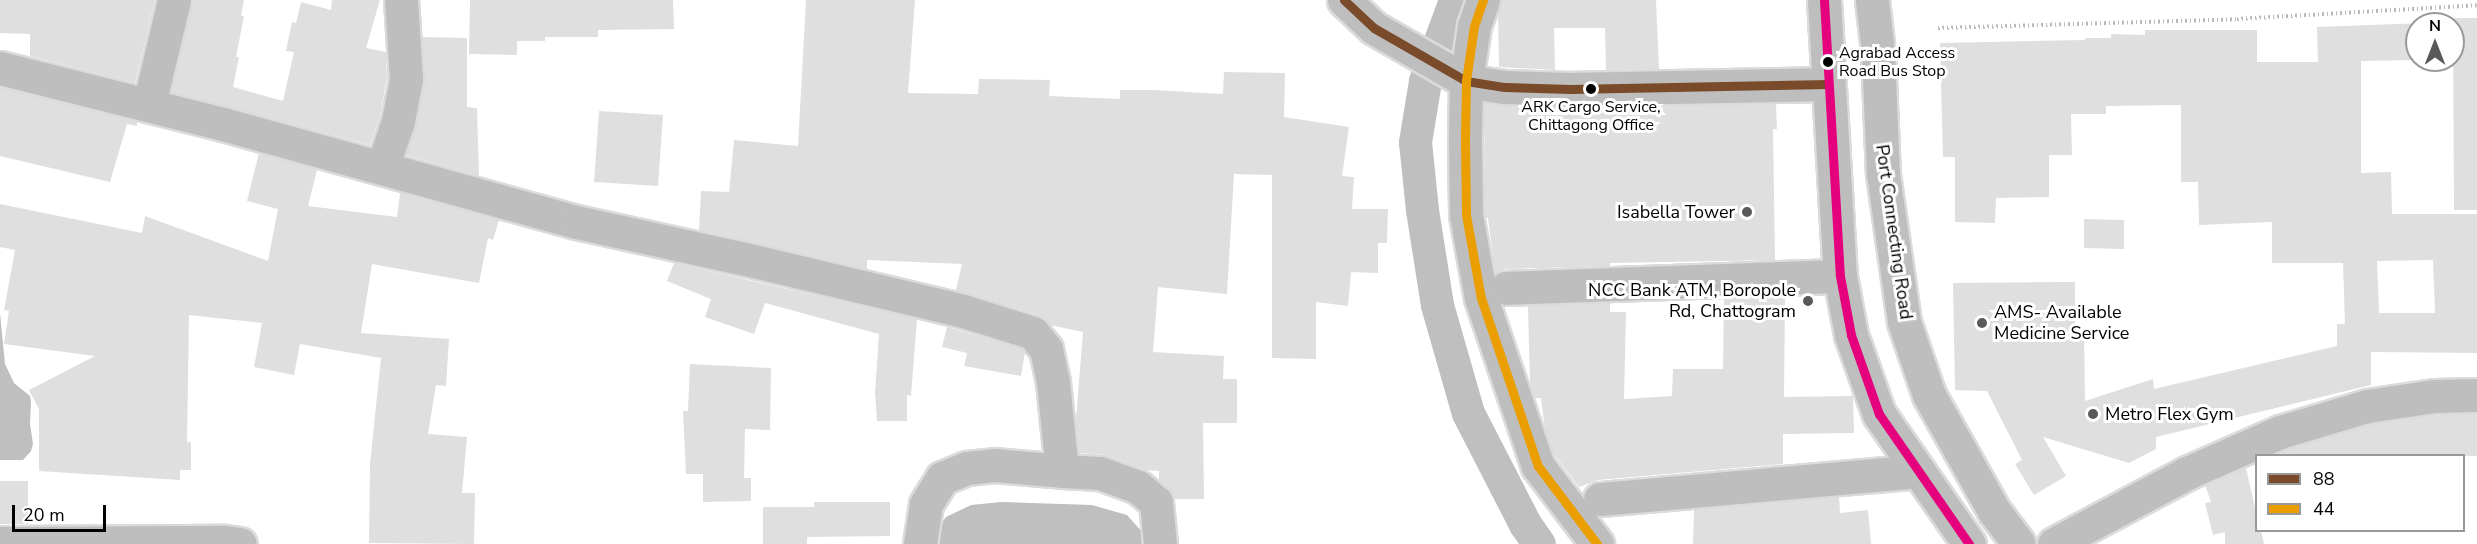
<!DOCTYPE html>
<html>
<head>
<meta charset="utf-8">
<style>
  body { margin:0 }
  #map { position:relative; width:2477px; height:544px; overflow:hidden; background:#fff; font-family:"Nunito Sans",sans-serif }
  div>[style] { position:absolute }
  .water>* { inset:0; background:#bfbfbf }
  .canal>* { height:33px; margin:-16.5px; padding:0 16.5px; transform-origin:16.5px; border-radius:16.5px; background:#bfbfbf }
  .building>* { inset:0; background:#dfdfdf }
  .path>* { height:4px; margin-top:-2px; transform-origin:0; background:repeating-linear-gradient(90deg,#b9b9b9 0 1.5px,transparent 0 4.5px) }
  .roads { filter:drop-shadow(2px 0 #dbdbdb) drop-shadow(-2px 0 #dbdbdb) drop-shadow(0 2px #dbdbdb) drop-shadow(0 -2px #dbdbdb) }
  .minor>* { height:33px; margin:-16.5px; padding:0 16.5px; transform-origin:16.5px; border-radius:16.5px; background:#bebebe }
  .highway>* { height:33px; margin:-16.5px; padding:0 16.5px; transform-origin:16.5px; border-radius:16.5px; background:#bebebe }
  .bus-1>* { height:9px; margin:-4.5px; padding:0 4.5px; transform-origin:4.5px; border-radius:4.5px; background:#7a4b2a }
  .bus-2>* { height:9px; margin:-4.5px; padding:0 4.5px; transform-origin:4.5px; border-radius:4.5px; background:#eb9e00 }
  .bus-3>* { height:9px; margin:-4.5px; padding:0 4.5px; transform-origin:4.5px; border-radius:4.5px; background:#e5007d }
  .dots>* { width:16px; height:16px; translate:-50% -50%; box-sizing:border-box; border:3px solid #fff; border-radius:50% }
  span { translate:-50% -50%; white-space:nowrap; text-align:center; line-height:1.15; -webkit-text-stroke:6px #fff; paint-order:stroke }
  .bus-label { font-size:16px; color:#000 }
  .left { translate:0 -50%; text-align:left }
  .poi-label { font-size:18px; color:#000 }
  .right { translate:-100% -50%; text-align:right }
  .street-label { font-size:18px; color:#000 }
  .legend { position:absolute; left:2255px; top:454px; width:210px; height:78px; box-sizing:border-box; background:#fff; border:2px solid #999; margin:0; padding:8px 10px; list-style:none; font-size:18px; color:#000 }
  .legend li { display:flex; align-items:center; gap:12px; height:30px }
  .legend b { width:30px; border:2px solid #999 }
  .north { position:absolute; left:2405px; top:12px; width:60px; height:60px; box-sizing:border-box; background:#fff; border:2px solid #999; border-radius:50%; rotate:0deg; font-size:16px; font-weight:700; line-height:24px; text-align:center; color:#000 }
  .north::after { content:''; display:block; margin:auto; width:21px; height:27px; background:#595959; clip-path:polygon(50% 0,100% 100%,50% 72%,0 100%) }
  .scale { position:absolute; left:12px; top:505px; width:94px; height:27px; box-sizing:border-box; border:3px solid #000; border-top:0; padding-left:8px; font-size:18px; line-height:21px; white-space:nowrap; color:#000; -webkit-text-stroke:4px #fff; paint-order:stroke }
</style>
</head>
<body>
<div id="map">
  <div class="water">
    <div style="clip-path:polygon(0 313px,5px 364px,14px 383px,30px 396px,31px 402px,30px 424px,33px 444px,31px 451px,23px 460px,0 460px)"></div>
    <div style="clip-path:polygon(1001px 502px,1092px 505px,1127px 515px,1144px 534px,1147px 544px,933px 544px,934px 534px,946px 517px,971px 505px)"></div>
  </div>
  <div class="canal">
    <div style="left:1455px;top:0;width:86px;rotate:110.3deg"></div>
    <div style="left:1425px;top:81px;width:62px;rotate:99.3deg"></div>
    <div style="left:1415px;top:142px;width:68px;rotate:84.1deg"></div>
    <div style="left:1422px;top:210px;width:96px;rotate:81deg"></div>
    <div style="left:1437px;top:305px;width:112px;rotate:74deg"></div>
    <div style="left:1468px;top:413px;width:125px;rotate:62.8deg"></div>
    <div style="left:1525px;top:524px;width:24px;rotate:55deg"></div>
  </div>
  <div class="building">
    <div style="clip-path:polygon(0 0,155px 0,135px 83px,30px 56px,30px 34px,0 33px)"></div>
    <div style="clip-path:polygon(192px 0,244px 0,241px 16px,244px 16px,236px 57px,239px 57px,233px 87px,283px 101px,294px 52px,286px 51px,292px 22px,296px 23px,301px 2px,331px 10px,332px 0,380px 0,366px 48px,386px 52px,387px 78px,380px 116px,370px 145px,171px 92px)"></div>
    <div style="clip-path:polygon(470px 0,673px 0,674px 29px,598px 30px,598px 37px,545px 37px,545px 41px,517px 41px,517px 55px,469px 54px)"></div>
    <div style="clip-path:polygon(806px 0,915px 0,908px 93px,978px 94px,979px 79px,1050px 80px,1049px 96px,1120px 99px,1120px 90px,1153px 90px,1223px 94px,1224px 72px,1285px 73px,1284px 117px,1349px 127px,1342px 176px,1354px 177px,1352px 209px,1388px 209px,1387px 243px,1378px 243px,1378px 273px,1351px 272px,1348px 306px,1316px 302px,1316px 359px,1272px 358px,1272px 175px,1234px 174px,1227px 294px,1158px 287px,1153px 352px,1224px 356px,1223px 379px,1237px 379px,1237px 423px,1203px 423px,1204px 499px,1174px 499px,1169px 488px,1159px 480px,1159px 471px,1146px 470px,1106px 455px,1079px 453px,1076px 419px,1083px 332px,1050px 325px,1039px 315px,956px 290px,962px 264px,867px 260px,867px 269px,699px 230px,701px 191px,729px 192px,734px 140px,798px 146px)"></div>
    <div style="clip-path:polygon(1501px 0,1656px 0,1659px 69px,1606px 70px,1605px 28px,1554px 28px,1555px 70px,1499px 67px,1498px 14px)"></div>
    <div style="clip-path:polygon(evenodd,2453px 18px,2477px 18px,2477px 210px,2454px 210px,2453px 24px,2417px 24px,2417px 60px,2361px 61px,2361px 173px,2391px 172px,2392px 214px,2477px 214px,2477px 353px,2371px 352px,2371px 385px,2156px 437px,2156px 449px,2129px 463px,2043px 437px,2066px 476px,2034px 495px,2015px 464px,2022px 460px,1987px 391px,1955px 390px,1953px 283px,2075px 282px,2075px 333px,2084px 333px,2085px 401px,2153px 379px,2154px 389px,2337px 346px,2337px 324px,2345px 324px,2343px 263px,2272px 263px,2272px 222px,2199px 225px,2198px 182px,2181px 182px,2181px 105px,2106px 106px,2106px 114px,2071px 114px,2072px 155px,2049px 155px,2049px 197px,1996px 198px,1995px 223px,1955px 222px,1955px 157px,1943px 157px,1940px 43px,2085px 40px,2085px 38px,2111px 38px,2111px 34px,2145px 35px,2145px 30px,2257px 30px,2257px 62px,2318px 62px,2317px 27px,2453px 22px,2453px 18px,2433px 260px,2435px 313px,2379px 313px,2377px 261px,2433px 260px)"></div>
    <div style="clip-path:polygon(422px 37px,467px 38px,467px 107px,477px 108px,479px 176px,406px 155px,416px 125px,424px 83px)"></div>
    <div style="clip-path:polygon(0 87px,137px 122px,137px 126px,127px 124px,110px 182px,0 156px)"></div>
    <div style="clip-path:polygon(1484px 103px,1569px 108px,1776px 104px,1777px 129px,1773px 129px,1775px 260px,1610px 263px,1610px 266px,1505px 269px,1495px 273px,1488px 218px,1486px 218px,1485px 213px)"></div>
    <div style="clip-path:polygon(599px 111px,663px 115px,658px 186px,594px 182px)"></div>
    <div style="clip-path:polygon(259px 153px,317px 170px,308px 206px,397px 217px,400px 193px,499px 220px,493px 240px,488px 238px,479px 283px,372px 264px,361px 333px,449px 339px,446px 386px,436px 385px,428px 434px,467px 437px,462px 493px,475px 493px,474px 544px,369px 543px,370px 464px,381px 358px,300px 344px,294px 375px,254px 367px,262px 323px,189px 315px,187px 442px,191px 442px,191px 470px,180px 470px,180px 480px,39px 471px,39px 409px,29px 390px,95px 356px,4px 344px,9px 311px,4px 310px,15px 250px,0 247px,0 204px,142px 233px,145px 216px,268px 261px,278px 209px,247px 201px)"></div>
    <div style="clip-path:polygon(2084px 219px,2124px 220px,2124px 249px,2084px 248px)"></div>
    <div style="clip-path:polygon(674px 263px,917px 319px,911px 396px,907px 395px,907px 421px,877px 421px,875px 393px,879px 334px,765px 303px,754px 334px,705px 317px,711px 299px,667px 281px)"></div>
    <div style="clip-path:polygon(1785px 297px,1784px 397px,1853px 396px,1854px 433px,1783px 434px,1783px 464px,1598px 480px,1579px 487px,1553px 453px,1545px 429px,1541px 398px,1535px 398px,1530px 383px,1528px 306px,1610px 303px,1610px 312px,1626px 312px,1624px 399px,1672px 396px,1673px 369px,1723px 369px,1724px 299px)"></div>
    <div style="clip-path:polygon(947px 327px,1022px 349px,1025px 352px,1021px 376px,964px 366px,967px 353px,942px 347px)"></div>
    <div style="clip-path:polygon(690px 364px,771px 368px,770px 430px,745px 429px,744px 478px,751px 478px,751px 501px,703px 502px,703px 474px,686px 474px,683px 411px,688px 411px)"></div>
    <div style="clip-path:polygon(2461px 414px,2477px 414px,2477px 456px,2281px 456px,2281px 452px,2286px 450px,2371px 424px,2437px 415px)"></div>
    <div style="clip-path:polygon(2246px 468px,2256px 512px,2256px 531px,2261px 531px,2264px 544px,2225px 544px,2225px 532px,2213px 535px,2205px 503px,2211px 502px,2205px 485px)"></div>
    <div style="clip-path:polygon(0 481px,28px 481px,28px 524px,0 524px)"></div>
    <div style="clip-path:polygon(1839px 497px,1840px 513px,1868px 510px,1871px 544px,1693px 544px,1694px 510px)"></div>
    <div style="clip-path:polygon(814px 502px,890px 502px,890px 536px,807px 537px,807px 544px,763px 544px,763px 507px,814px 507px)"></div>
  </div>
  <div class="path">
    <div style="left:1938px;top:28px;width:299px;rotate:-1.7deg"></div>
    <div style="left:2237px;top:19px;width:240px;rotate:-3.3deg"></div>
  </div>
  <div class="roads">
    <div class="minor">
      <div style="left:1344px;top:0;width:41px;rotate:43deg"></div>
      <div style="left:1374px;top:28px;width:106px;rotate:29.9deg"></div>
      <div style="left:1466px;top:81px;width:39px;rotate:9deg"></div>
      <div style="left:1505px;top:87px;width:65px;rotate:1.8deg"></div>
      <div style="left:1570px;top:89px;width:258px;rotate:-1.1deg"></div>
      <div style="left:1483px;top:0;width:28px;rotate:109deg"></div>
      <div style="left:1474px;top:26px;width:56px;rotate:98.3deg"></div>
      <div style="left:1466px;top:81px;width:60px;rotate:91deg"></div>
      <div style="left:1465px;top:141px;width:74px;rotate:89.2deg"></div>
      <div style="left:1466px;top:215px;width:84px;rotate:79.8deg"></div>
      <div style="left:1481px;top:298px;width:177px;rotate:71.3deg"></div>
      <div style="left:1538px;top:466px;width:98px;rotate:52.9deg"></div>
      <div style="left:0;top:68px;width:230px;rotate:14.1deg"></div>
      <div style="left:223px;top:124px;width:366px;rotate:15.5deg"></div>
      <div style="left:576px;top:222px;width:186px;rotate:12.4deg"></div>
      <div style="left:758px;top:262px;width:211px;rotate:13.4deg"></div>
      <div style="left:963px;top:311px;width:73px;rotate:17.4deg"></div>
      <div style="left:1033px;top:333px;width:21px;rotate:51deg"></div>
      <div style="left:1046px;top:349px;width:34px;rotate:78deg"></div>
      <div style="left:1053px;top:382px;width:89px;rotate:84.2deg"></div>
      <div style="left:1062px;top:471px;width:38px;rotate:3deg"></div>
      <div style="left:1100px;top:473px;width:40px;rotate:20.2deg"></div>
      <div style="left:1138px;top:487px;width:23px;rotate:40deg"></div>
      <div style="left:1156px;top:502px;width:42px;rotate:84.6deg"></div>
      <div style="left:149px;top:105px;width:108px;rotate:-76.6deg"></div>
      <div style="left:382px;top:168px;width:50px;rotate:-71.2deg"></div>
      <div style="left:398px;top:121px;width:43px;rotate:-79.2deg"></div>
      <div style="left:406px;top:79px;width:79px;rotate:-93.6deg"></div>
      <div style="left:1506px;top:288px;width:334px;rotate:-2.1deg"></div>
      <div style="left:1600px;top:499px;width:319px;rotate:-5deg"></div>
      <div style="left:0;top:543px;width:225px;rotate:-0.3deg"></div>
      <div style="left:225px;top:542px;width:15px;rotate:8deg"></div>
      <div style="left:920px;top:544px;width:40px;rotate:-81.5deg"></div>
      <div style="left:926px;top:504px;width:31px;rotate:-58deg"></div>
      <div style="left:942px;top:478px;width:27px;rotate:-22deg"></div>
      <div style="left:967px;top:468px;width:27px;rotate:-6deg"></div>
      <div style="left:994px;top:465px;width:68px;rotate:5deg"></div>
      <div style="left:2054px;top:544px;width:151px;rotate:-28.1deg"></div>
      <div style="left:2187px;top:473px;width:102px;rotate:-23.8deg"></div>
      <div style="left:2280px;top:432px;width:91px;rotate:-16.6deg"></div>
      <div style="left:2367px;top:406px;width:69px;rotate:-8.4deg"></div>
      <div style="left:2435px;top:396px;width:42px;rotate:-1.4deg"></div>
    </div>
    <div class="highway">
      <div style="left:1824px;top:0;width:276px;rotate:86.7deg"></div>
      <div style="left:1840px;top:276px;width:60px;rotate:79.4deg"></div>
      <div style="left:1851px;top:335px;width:84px;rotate:70.5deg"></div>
      <div style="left:1879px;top:414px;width:158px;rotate:55.3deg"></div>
      <div style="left:1872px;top:0;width:52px;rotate:83.4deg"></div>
      <div style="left:1878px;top:52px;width:122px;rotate:87.7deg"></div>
      <div style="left:1883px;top:174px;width:149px;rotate:81.9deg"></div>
      <div style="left:1904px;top:322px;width:77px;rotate:71.1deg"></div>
      <div style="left:1929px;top:395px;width:133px;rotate:60.7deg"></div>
      <div style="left:1994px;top:511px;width:41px;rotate:52.9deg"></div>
    </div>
  </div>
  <div class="bus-1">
    <div style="left:1344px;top:0;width:41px;rotate:43deg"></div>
    <div style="left:1374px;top:28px;width:106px;rotate:29.9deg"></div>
    <div style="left:1466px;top:81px;width:39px;rotate:9deg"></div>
    <div style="left:1505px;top:87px;width:65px;rotate:1.8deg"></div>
    <div style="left:1570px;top:89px;width:258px;rotate:-1.1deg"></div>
  </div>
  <div class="bus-2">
    <div style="left:1483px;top:0;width:28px;rotate:109deg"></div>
    <div style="left:1474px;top:26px;width:56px;rotate:98.3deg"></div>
    <div style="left:1466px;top:81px;width:60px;rotate:91deg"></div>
    <div style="left:1465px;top:141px;width:74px;rotate:89.2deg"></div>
    <div style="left:1466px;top:215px;width:84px;rotate:79.8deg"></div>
    <div style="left:1481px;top:298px;width:177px;rotate:71.3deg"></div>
    <div style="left:1538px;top:466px;width:98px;rotate:52.9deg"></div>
  </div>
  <div class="bus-3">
    <div style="left:1824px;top:0;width:276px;rotate:86.7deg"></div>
    <div style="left:1840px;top:276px;width:60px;rotate:79.4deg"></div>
    <div style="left:1851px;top:335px;width:84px;rotate:70.5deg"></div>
    <div style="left:1879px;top:414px;width:158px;rotate:55.3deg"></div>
  </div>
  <div class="dots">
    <div style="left:1828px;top:62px;background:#000"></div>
    <div style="left:1591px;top:89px;background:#000"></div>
    <div style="left:1747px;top:212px;background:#595959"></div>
    <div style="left:1808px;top:301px;background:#595959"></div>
    <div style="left:1982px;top:323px;background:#595959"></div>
    <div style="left:2093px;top:414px;background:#595959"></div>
  </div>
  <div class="bus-label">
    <span class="left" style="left:1839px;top:62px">Agrabad Access<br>Road Bus Stop</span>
    <span style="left:1591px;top:116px">ARK Cargo Service,<br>Chittagong Office</span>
  </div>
  <div class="poi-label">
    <span class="right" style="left:1735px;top:212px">Isabella Tower</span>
    <span class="right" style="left:1796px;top:301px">NCC Bank ATM, Boropole<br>Rd, Chattogram</span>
    <span class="left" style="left:1994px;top:323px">AMS- Available<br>Medicine Service</span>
    <span class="left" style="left:2105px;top:414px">Metro Flex Gym</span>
  </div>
  <div class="street-label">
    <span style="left:1894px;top:232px;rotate:82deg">Port Connecting Road</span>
  </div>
  <ul class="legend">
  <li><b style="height:8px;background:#7a4b2a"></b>88</li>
  <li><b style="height:8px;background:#eb9e00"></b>44</li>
  </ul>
  <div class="north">N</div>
  <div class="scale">20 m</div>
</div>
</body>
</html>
